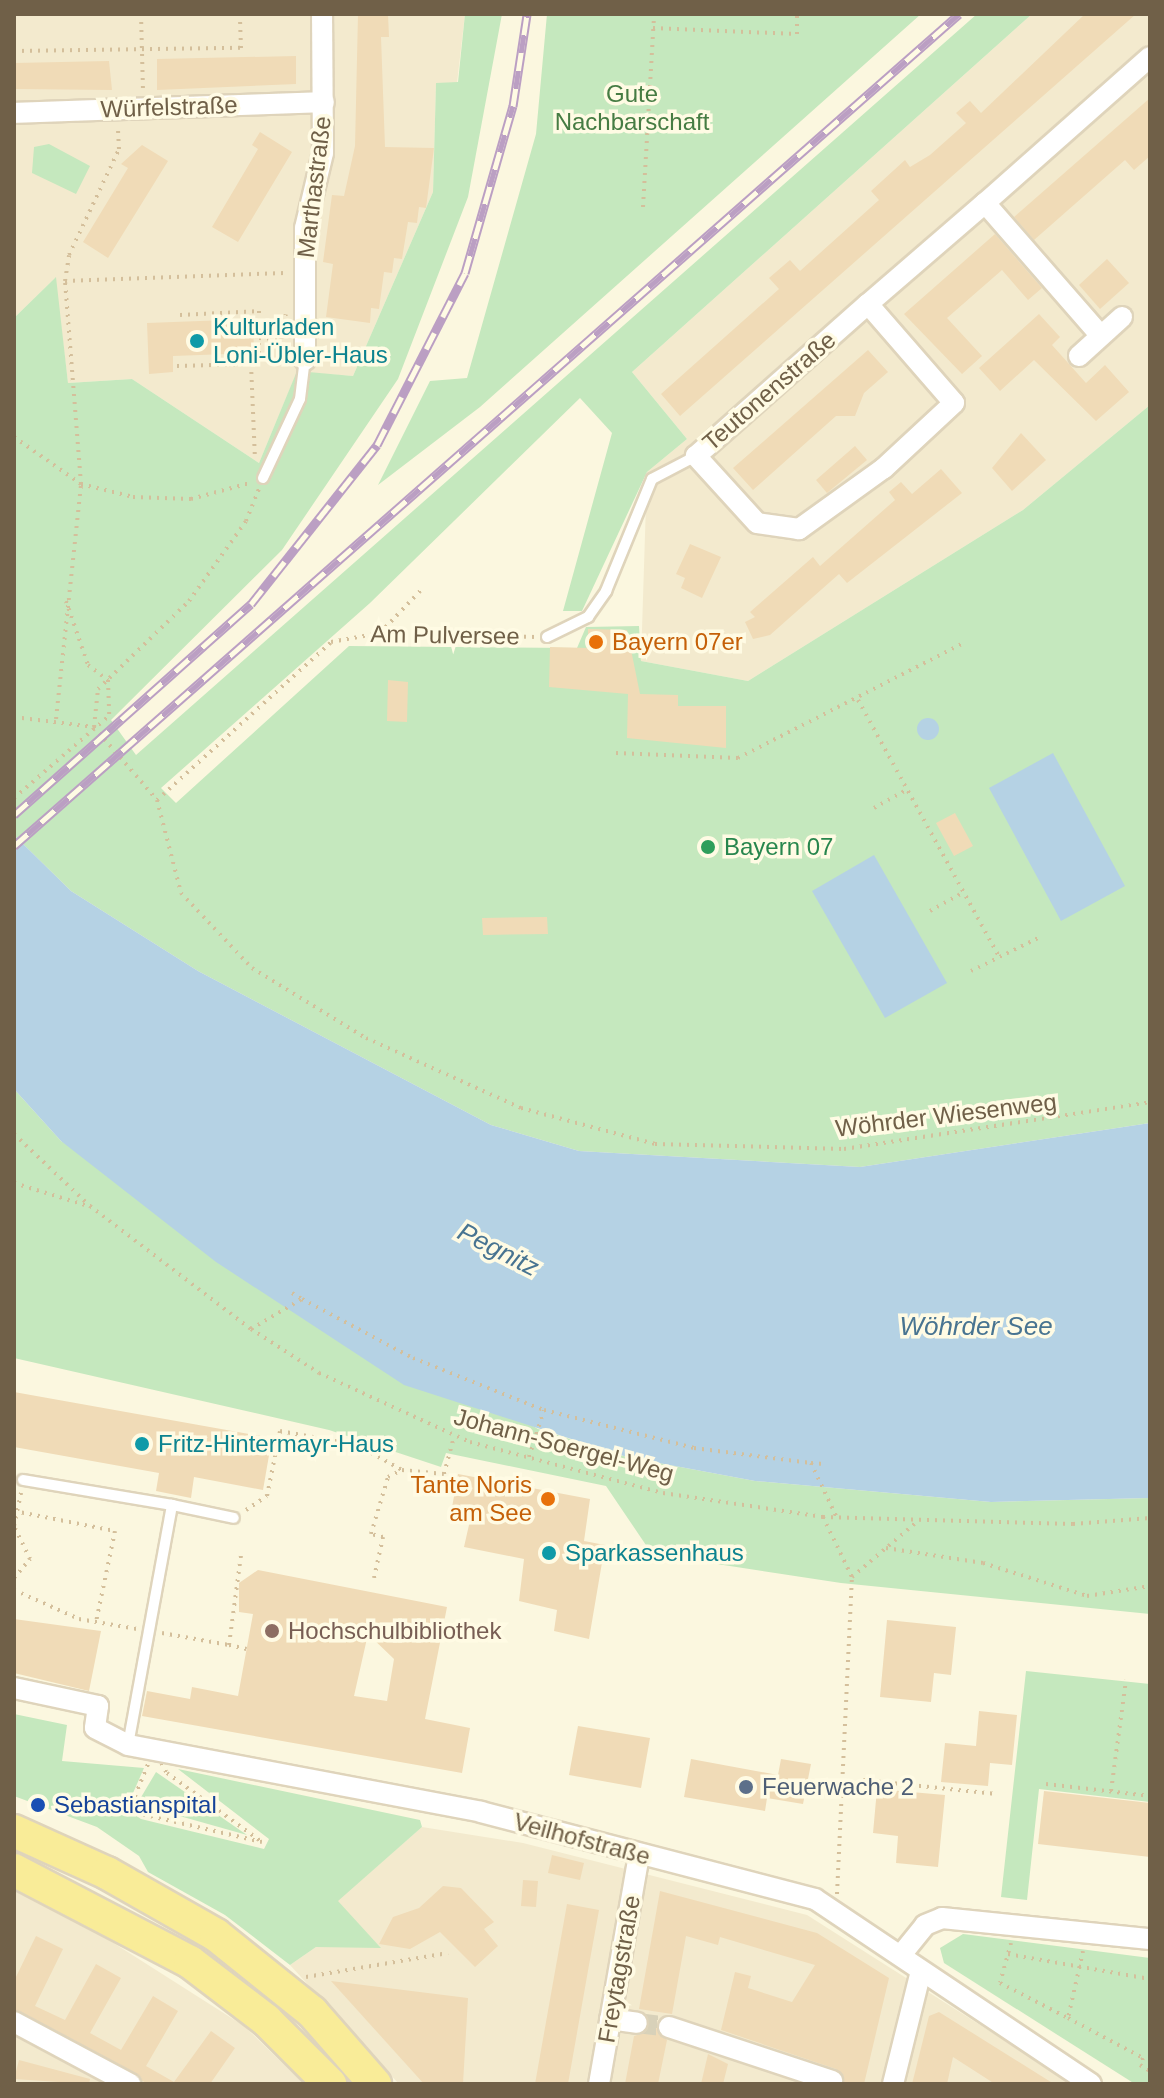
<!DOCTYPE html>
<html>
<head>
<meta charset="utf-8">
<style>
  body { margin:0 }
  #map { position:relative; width:1164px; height:2098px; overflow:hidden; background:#fbf7df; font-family:Helvetica,sans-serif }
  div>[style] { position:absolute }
  .residential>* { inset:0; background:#f3eace }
  .green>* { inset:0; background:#c5e8be }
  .water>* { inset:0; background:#b5d2e4 }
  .round { border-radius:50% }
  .building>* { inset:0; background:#f0dbb7 }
  .minor-tunnel>* { height:20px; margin-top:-10px; transform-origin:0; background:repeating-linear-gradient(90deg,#d8d1b9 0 20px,transparent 0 30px) }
  .path>* { height:4px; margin-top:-2px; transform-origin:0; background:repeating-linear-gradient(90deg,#d4bf9b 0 2px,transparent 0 8px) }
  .roads { filter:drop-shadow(2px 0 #dfd4bb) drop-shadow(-2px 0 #dfd4bb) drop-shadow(0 2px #dfd4bb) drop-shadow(0 -2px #dfd4bb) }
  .service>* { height:10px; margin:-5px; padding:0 5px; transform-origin:5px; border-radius:5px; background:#fff }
  .minor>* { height:20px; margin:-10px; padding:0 10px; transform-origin:10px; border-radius:10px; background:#fff }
  .primary>* { height:32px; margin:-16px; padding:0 16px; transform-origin:16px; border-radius:16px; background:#f9ec98 }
  .rail>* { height:9px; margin-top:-4.5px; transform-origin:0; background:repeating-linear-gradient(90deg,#fffbe4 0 18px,#bb9fc3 0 36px); box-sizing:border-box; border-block:2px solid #bb9fc3 }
  .path-bridge>* { height:4px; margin-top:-2px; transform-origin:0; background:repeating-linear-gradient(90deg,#d4bf9b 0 2px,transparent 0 8px) }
  .dots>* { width:22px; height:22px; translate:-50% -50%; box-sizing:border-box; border:4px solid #fffbe4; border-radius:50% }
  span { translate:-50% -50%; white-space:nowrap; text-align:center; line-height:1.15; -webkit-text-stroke:7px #fffbe4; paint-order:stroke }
  .park-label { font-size:24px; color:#467c43 }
  .street-label { font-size:24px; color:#706048 }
  .culture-label { font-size:24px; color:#0d838f }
  .left { translate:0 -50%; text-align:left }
  .food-label { font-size:24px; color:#c56008 }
  .right { translate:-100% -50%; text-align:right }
  .leisure-label { font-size:24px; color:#27864d }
  .education-label { font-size:24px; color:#785e54 }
  .service-label { font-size:24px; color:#4e5e75 }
  .transit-label { font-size:24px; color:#164399 }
  .water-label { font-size:26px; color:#487491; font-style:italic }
  .frame { position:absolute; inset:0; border:16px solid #706048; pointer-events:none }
</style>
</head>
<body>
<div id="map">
  <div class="residential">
    <div style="clip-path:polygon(14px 14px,465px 14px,457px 83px,436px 84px,433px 192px,353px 376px,297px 372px,259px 463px,132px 379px,68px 383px,55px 278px,14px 318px)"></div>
    <div style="clip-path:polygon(1032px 14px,1150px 14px,1150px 405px,1023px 510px,748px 681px,641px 661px,647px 472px,687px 439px,632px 372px)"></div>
    <div style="clip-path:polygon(422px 1827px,523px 1843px,807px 1915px,1073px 2084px,399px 2084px,290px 1965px,316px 1947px,380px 1947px,337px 1901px)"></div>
    <div style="clip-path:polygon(14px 1891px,68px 1914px,244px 2026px,304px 2084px,14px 2084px)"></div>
  </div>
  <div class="green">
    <div style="clip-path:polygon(465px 14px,502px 14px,468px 197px,398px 379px,282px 550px,111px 720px,136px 755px,977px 14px,1032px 14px,632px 372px,687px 439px,647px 472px,582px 611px,563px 611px,612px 433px,580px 398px,370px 603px,161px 788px,176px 803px,349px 646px,577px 648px,586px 627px,639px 626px,641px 661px,748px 681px,1023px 510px,1150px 405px,1150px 1123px,860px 1167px,579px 1151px,491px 1125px,198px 971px,71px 891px,14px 835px,14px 318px,56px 277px,68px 383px,132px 379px,259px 463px,297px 371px,353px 376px,433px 192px,436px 83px,458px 82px)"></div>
    <div style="clip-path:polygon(547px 14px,921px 14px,480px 407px,378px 485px,430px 381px,467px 378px,536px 134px)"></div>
    <div style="clip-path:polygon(49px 144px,90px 166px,76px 194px,32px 173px,34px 147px)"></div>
    <div style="clip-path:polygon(14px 1089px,61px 1141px,538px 1429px,627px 1457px,755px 1481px,991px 1502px,1150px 1498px,1150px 1614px,841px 1583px,652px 1554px,606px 1486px,446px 1453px,441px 1467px,329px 1430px,14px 1358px)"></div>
    <div style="clip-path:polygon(1026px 1671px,1150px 1684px,1150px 1802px,1039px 1789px,1027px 1900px,1001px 1897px)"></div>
    <div style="clip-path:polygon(14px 1714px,67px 1725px,62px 1761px,144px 1768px,126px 1809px,141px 1819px,264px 1849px,269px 1839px,178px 1769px,420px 1820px,422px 1827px,338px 1901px,381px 1948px,316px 1947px,290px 1965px,225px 1915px,148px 1872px,139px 1856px,97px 1827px,14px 1796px)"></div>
    <div style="clip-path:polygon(156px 1772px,247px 1835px,137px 1804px)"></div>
    <div style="clip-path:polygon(963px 1934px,1150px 1958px,1150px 2084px,1135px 2084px,944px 1963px,940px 1948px)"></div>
  </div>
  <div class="water">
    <div class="round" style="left:917px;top:718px;width:22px;height:22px"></div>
    <div style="clip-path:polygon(1053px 753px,1125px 886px,1061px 921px,989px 788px)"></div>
    <div style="clip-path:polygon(14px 835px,71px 891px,198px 971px,491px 1125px,579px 1151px,860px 1167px,1150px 1123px,1150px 1498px,991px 1502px,755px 1481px,627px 1457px,404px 1385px,216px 1262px,61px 1141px,14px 1089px)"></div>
    <div style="clip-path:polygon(874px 855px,947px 983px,885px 1018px,812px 891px)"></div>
  </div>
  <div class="building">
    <div style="clip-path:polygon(358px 14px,388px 14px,389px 37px,381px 37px,385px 147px,434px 148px,426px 208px,419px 207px,417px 223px,408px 222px,402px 259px,394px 258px,392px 273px,384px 272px,379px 309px,371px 308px,370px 323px,326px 317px,333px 264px,323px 262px,332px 195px,344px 196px,355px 146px)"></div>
    <div style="clip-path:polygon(1085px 14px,1136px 14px,680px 416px,661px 394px,779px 289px,769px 278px,790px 260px,800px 271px,879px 200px,871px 191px,905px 160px,910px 167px,930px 155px,966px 123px,956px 113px,970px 101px,981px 113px)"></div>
    <div style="clip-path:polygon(296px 56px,296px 84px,157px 90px,157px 59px)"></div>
    <div style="clip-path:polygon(109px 61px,112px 90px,14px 89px,14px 63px)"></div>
    <div style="clip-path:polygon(1150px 98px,1150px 156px,1134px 170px,1125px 160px,1034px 240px,1014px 217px)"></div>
    <div style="clip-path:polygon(260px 132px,292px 152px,238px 242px,212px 227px,258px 149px,252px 145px)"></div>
    <div style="clip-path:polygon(142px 145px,168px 161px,108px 258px,83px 242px,128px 168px,121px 164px)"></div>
    <div style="clip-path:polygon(995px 234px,1042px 288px,1028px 300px,1002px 270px,947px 318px,982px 356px,962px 374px,904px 314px)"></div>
    <div style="clip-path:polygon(1107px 259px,1129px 283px,1100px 309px,1079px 285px)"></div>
    <div style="clip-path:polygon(1039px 314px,1060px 337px,1052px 345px,1086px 383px,1105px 365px,1129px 392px,1096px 421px,1034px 360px,1000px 391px,979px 368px)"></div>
    <div style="clip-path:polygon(253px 319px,254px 353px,173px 356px,173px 372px,149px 374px,147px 323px)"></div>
    <div style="clip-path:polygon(868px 350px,888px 372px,864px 393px,855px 416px,836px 416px,753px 490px,733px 468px)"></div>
    <div style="clip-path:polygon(1021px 433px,1046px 460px,1012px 491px,992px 468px)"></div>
    <div style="clip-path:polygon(855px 446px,867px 460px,827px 493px,816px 480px)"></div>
    <div style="clip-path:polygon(941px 469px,962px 493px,847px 583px,839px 574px,770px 635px,753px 639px,745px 622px,755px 617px,750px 612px,813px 557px,820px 566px,895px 500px,889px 492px,901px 482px,912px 494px)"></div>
    <div style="clip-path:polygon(690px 544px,721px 557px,702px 598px,681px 588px,685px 578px,676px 574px)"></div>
    <div style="clip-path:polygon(588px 629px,627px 630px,640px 694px,678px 695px,678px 706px,726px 706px,726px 748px,627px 738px,628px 694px,549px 687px,550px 647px,588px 648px)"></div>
    <div style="clip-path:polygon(388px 680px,408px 682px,407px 722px,387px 721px)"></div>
    <div style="clip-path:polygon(955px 813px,973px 846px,954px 856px,936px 823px)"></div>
    <div style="clip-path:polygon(547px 917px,548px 934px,483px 935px,482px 918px)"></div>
    <div style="clip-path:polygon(14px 1392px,272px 1438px,263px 1490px,194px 1477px,191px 1498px,156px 1491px,159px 1473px,14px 1447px)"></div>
    <div style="clip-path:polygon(458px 1474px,590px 1499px,584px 1541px,605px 1545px,589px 1639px,554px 1631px,557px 1610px,519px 1601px,524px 1559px,464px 1547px,471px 1516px,451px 1513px)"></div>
    <div style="clip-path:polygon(evenodd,258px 1570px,447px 1607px,425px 1719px,470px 1728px,462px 1773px,142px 1716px,147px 1691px,190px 1699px,192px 1687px,238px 1696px,253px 1614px,239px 1612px,239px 1583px,258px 1570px,368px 1634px,394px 1659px,387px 1701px,354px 1696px,368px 1634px)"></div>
    <div style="clip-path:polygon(14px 1619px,101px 1631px,89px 1691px,14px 1673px)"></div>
    <div style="clip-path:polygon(887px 1620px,956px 1627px,951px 1675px,934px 1673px,931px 1702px,880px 1697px)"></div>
    <div style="clip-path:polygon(979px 1711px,1017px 1715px,1012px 1765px,990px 1763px,988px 1786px,941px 1782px,945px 1743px,976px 1746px)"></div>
    <div style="clip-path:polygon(578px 1726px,650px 1738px,641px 1788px,569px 1775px)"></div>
    <div style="clip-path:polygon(691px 1759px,778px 1775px,781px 1759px,811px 1764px,803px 1804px,767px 1798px,765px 1811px,684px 1797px)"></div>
    <div style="clip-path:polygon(877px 1789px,945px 1795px,938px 1867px,896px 1863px,898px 1836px,873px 1833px)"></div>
    <div style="clip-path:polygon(1044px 1791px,1150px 1803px,1150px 1857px,1038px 1844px)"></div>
    <div style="clip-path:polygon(552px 1855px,584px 1863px,580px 1880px,548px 1873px)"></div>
    <div style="clip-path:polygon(523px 1880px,538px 1881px,536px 1907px,521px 1906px)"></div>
    <div style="clip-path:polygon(443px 1886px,461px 1888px,494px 1922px,484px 1929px,498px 1946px,475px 1967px,440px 1932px,410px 1949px,379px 1944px,393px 1917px,419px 1908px)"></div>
    <div style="clip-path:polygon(660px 1891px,817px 1933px,889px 1978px,864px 2084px,844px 2084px,836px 2069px,721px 2030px,735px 1972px,751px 1976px,748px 1988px,792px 2002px,815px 1965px,720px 1937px,718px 1945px,686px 1936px,672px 2014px,639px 2009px)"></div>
    <div style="clip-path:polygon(567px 1904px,599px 1910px,589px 1965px,568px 2084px,535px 2084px)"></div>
    <div style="clip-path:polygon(36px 1936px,63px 1949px,35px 2006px,65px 2020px,96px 1964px,121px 1978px,90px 2033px,121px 2050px,153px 1996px,178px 2011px,146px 2066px,174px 2082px,211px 2031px,235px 2048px,210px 2084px,148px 2084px,14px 2009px,14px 1981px)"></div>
    <div style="clip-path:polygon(331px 1981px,468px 1998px,463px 2084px,424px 2084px)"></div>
    <div style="clip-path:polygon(939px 2012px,1019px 2062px,1054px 2084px,995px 2084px,953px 2057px,947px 2084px,912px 2084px,929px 2016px)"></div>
    <div style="clip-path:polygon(649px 2018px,667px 2040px,658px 2084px,625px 2084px,634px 2036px,647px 2032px)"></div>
    <div style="clip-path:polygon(708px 2054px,728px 2064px,723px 2084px,701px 2084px)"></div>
    <div style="clip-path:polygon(19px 2060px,90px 2079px,89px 2084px,14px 2079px)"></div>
  </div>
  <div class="minor-tunnel">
    <div style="left:637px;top:2023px;width:32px;rotate:7deg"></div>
  </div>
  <div class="path">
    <div style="left:141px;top:14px;width:76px;rotate:88.5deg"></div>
    <div style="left:653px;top:28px;width:144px;rotate:2.4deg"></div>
    <div style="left:797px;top:34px;width:20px;rotate:-90deg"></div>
    <div style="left:14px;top:51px;width:227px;rotate:-0.8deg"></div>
    <div style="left:241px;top:48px;width:34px;rotate:-92deg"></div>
    <div style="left:643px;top:207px;width:193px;rotate:-86.7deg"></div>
    <div style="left:65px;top:281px;width:220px;rotate:-2.1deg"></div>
    <div style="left:180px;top:315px;width:79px;rotate:-2.9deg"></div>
    <div style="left:259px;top:311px;width:53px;rotate:90deg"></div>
    <div style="left:259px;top:364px;width:8px;rotate:180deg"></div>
    <div style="left:259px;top:338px;width:22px;rotate:3deg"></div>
    <div style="left:281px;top:339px;width:25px;rotate:-79deg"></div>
    <div style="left:177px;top:366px;width:74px;rotate:-1.5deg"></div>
    <div style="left:251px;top:364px;width:95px;rotate:87.6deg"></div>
    <div style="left:14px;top:437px;width:82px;rotate:35deg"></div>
    <div style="left:81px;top:484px;width:54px;rotate:14deg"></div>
    <div style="left:133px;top:497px;width:58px;rotate:2deg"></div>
    <div style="left:191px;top:499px;width:61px;rotate:-15.2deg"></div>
    <div style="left:66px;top:601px;width:68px;rotate:71deg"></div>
    <div style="left:88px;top:665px;width:25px;rotate:37deg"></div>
    <div style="left:108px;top:680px;width:36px;rotate:88deg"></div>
    <div style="left:380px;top:633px;width:59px;rotate:-46.4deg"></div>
    <div style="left:858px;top:700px;width:293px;rotate:61.2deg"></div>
    <div style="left:14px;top:717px;width:81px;rotate:7.1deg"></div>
    <div style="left:94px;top:727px;width:96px;rotate:49.2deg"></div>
    <div style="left:157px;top:800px;width:96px;rotate:75.5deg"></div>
    <div style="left:181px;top:893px;width:103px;rotate:46.6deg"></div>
    <div style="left:252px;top:968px;width:134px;rotate:31.6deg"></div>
    <div style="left:366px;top:1038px;width:170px;rotate:24.3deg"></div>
    <div style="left:521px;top:1108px;width:139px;rotate:15deg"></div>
    <div style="left:655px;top:1144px;width:189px;rotate:1.5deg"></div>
    <div style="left:844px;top:1149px;width:310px;rotate:-8.7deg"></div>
    <div style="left:56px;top:719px;width:236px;rotate:-83.9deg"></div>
    <div style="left:81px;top:484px;width:204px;rotate:-94.5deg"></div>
    <div style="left:65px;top:281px;width:26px;rotate:-81deg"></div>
    <div style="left:69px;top:255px;width:117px;rotate:-64.7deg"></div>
    <div style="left:119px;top:149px;width:22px;rotate:-93deg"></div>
    <div style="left:94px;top:727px;width:38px;rotate:-84deg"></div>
    <div style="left:98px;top:689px;width:127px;rotate:-44deg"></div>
    <div style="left:189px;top:601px;width:98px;rotate:-54.5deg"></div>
    <div style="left:246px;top:521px;width:35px;rotate:-68deg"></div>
    <div style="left:616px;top:753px;width:122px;rotate:2.3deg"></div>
    <div style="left:738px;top:758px;width:251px;rotate:-27deg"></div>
    <div style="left:157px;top:800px;width:235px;rotate:-42.2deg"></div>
    <div style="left:331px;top:642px;width:50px;rotate:-10.4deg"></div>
    <div style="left:380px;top:633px;width:156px;rotate:1.5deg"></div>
    <div style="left:874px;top:808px;width:38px;rotate:-29deg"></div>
    <div style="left:930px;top:911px;width:38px;rotate:-29deg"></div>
    <div style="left:971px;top:971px;width:79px;rotate:-26.2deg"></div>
    <div style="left:14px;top:1134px;width:105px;rotate:43.5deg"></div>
    <div style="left:90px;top:1206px;width:203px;rotate:37.4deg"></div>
    <div style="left:251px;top:1329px;width:81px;rotate:32.9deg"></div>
    <div style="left:319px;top:1373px;width:166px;rotate:24.6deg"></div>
    <div style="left:470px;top:1442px;width:200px;rotate:14.8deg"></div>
    <div style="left:663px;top:1493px;width:162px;rotate:8.5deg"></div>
    <div style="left:823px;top:1517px;width:250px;rotate:1.6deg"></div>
    <div style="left:1073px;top:1524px;width:77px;rotate:-4.5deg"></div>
    <div style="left:14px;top:1183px;width:77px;rotate:17.3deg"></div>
    <div style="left:292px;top:1293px;width:12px;rotate:31deg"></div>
    <div style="left:251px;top:1329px;width:59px;rotate:-30.5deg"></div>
    <div style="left:302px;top:1299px;width:126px;rotate:28deg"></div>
    <div style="left:413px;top:1358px;width:141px;rotate:21.7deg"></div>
    <div style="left:544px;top:1410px;width:155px;rotate:14.2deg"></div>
    <div style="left:694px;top:1448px;width:118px;rotate:7.3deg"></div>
    <div style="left:811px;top:1463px;width:61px;rotate:64.7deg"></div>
    <div style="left:529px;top:1457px;width:49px;rotate:-72.3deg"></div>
    <div style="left:811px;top:1463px;width:13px;rotate:4deg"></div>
    <div style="left:246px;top:1510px;width:25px;rotate:-34deg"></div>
    <div style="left:267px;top:1496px;width:66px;rotate:-78.7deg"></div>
    <div style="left:280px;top:1431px;width:78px;rotate:10.3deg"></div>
    <div style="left:357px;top:1445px;width:51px;rotate:29.1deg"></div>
    <div style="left:14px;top:1511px;width:103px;rotate:11.2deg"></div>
    <div style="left:115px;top:1531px;width:93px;rotate:101.8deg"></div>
    <div style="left:823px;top:1517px;width:67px;rotate:64.2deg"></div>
    <div style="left:852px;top:1577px;width:88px;rotate:-40.4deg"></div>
    <div style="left:886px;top:1548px;width:98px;rotate:8.8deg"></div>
    <div style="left:983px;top:1563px;width:109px;rotate:17.6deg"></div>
    <div style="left:1087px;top:1596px;width:64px;rotate:-9deg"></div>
    <div style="left:14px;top:1578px;width:25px;rotate:-50deg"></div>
    <div style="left:30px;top:1559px;width:37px;rotate:-116deg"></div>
    <div style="left:14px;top:1526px;width:34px;rotate:-78deg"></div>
    <div style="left:374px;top:1578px;width:42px;rotate:-77.6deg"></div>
    <div style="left:383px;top:1537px;width:12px;rotate:-166deg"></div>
    <div style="left:371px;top:1534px;width:59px;rotate:-73.4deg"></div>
    <div style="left:388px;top:1477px;width:16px;rotate:-27deg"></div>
    <div style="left:402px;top:1470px;width:42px;rotate:5.4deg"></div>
    <div style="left:444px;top:1474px;width:38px;rotate:-75deg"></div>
    <div style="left:14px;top:1590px;width:71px;rotate:24deg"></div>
    <div style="left:79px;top:1619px;width:59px;rotate:9.8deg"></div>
    <div style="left:162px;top:1633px;width:68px;rotate:10.2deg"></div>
    <div style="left:229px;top:1645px;width:91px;rotate:-82.4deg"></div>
    <div style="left:229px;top:1645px;width:18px;rotate:13deg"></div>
    <div style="left:154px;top:1749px;width:27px;rotate:62deg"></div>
    <div style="left:167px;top:1773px;width:117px;rotate:36deg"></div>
    <div style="left:262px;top:1842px;width:137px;rotate:-166.9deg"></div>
    <div style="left:129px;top:1811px;width:67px;rotate:-68deg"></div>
    <div style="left:863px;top:1780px;width:134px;rotate:6deg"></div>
    <div style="left:1046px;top:1784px;width:105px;rotate:6.6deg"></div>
    <div style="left:1111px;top:1791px;width:112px;rotate:-82.3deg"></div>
    <div style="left:837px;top:1894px;width:317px;rotate:-87.3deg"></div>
    <div style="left:1011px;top:1943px;width:41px;rotate:105.4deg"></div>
    <div style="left:1000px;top:1983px;width:76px;rotate:27.2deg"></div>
    <div style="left:1083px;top:1951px;width:69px;rotate:102.6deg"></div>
    <div style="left:1068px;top:2018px;width:85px;rotate:28.1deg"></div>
    <div style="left:1143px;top:2058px;width:8px;rotate:113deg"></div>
    <div style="left:1140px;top:2065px;width:12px;rotate:31deg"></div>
    <div style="left:1008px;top:1954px;width:144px;rotate:10deg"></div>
    <div style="left:306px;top:1977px;width:144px;rotate:-9.6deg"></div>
  </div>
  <div class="roads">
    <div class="service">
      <div style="left:263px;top:478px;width:87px;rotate:-64.9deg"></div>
      <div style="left:300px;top:399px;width:39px;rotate:-83deg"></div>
      <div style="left:547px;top:637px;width:46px;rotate:-26deg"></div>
      <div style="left:588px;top:617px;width:32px;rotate:-55deg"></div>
      <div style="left:606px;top:591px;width:121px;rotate:-67.7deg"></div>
      <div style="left:652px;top:479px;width:50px;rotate:-27.6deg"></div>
      <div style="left:23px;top:1480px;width:151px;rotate:9.5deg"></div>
      <div style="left:128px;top:1745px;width:244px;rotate:-79.6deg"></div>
      <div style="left:172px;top:1505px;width:63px;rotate:11.8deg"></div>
    </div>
    <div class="minor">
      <div style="left:14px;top:113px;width:310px;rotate:-2deg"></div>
      <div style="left:985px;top:203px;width:176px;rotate:48.9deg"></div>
      <div style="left:868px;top:304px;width:131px;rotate:49deg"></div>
      <div style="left:954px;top:403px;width:96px;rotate:137.1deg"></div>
      <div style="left:884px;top:468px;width:105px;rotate:144.3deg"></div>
      <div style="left:799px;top:529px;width:42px;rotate:-171.9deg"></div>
      <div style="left:757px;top:523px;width:91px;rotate:-132.3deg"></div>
      <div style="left:696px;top:456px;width:230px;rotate:-41.5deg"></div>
      <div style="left:868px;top:304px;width:155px;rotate:-40.8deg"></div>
      <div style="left:985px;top:203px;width:220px;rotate:-41.5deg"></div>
      <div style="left:1079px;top:356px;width:58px;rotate:-42.2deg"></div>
      <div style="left:305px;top:360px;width:132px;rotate:-90deg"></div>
      <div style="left:305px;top:228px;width:77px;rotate:-76.5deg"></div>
      <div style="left:323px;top:153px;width:139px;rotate:-90.4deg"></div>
      <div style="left:14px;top:1688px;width:86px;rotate:12.1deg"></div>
      <div style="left:98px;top:1706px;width:22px;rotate:98deg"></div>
      <div style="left:95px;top:1728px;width:37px;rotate:27deg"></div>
      <div style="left:128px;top:1745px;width:359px;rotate:10.7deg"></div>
      <div style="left:481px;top:1812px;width:345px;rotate:14.6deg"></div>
      <div style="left:815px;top:1899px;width:332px;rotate:33.8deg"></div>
      <div style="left:901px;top:1955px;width:38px;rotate:-51deg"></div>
      <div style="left:925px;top:1925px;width:18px;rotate:-22deg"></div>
      <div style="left:942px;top:1918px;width:209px;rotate:5.8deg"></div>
      <div style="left:610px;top:2019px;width:27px;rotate:8deg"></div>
      <div style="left:14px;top:2022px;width:132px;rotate:28.1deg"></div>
      <div style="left:669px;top:2027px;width:172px;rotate:18.3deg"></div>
      <div style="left:599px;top:2084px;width:233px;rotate:-80.1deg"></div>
      <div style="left:893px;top:2084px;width:116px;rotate:-76.1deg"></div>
    </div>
    <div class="primary">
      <div style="left:14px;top:1831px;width:102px;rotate:24.3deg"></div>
      <div style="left:107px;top:1873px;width:125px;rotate:29.6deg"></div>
      <div style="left:216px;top:1935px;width:123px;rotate:38.7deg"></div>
      <div style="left:312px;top:2012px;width:96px;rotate:48.8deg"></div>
      <div style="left:14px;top:1870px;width:199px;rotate:27.6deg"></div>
      <div style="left:190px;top:1962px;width:96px;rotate:37.3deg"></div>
      <div style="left:266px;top:2020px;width:91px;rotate:45deg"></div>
    </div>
  </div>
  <div class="rail">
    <div style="left:14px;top:815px;width:317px;rotate:-41.7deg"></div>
    <div style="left:251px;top:604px;width:203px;rotate:-51.6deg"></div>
    <div style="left:377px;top:445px;width:193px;rotate:-62.9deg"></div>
    <div style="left:465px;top:273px;width:174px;rotate:-74deg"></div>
    <div style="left:513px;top:106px;width:93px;rotate:-81.3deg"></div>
    <div style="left:14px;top:846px;width:1259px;rotate:-41.36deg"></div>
  </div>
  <div class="path-bridge">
    <div style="left:14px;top:798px;width:125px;rotate:-40.8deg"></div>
  </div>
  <div class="dots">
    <div style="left:197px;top:341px;background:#0f9aa8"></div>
    <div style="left:596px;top:642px;background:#e8710a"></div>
    <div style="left:708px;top:847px;background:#2e9e5b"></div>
    <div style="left:142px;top:1444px;background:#0f9aa8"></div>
    <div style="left:548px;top:1499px;background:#e8710a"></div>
    <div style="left:549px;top:1553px;background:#0f9aa8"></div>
    <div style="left:272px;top:1631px;background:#8d6e63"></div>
    <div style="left:746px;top:1787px;background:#5c6f8a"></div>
    <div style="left:38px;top:1805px;background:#1a4fb4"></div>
  </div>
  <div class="park-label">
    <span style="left:632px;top:108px">Gute<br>Nachbarschaft</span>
  </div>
  <div class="street-label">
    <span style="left:169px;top:107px;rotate:-2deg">Würfelstraße</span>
    <span style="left:314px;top:187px;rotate:-83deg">Marthastraße</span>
    <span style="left:769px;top:391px;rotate:-41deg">Teutonenstraße</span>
    <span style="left:445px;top:635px;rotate:1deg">Am Pulversee</span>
    <span style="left:946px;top:1115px;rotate:-7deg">Wöhrder Wiesenweg</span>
    <span style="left:564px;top:1445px;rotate:15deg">Johann-Soergel-Weg</span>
    <span style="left:582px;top:1839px;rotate:15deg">Veilhofstraße</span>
    <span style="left:619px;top:1969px;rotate:-80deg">Freytagstraße</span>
  </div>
  <div class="culture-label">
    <span class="left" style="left:213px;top:341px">Kulturladen<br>Loni-Übler-Haus</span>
    <span class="left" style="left:158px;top:1444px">Fritz-Hintermayr-Haus</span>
    <span class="left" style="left:565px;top:1553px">Sparkassenhaus</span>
  </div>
  <div class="food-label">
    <span class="left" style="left:612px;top:642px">Bayern 07er</span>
    <span class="right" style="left:532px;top:1499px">Tante Noris<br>am See</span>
  </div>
  <div class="leisure-label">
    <span class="left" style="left:724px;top:847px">Bayern 07</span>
  </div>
  <div class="education-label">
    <span class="left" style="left:288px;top:1631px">Hochschulbibliothek</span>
  </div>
  <div class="service-label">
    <span class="left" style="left:762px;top:1787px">Feuerwache 2</span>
  </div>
  <div class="transit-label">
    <span class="left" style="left:54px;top:1805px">Sebastianspital</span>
  </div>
  <div class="water-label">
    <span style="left:498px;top:1250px;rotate:27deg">Pegnitz</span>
    <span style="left:976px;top:1327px">Wöhrder See</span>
  </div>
  <div class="frame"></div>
</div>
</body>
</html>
